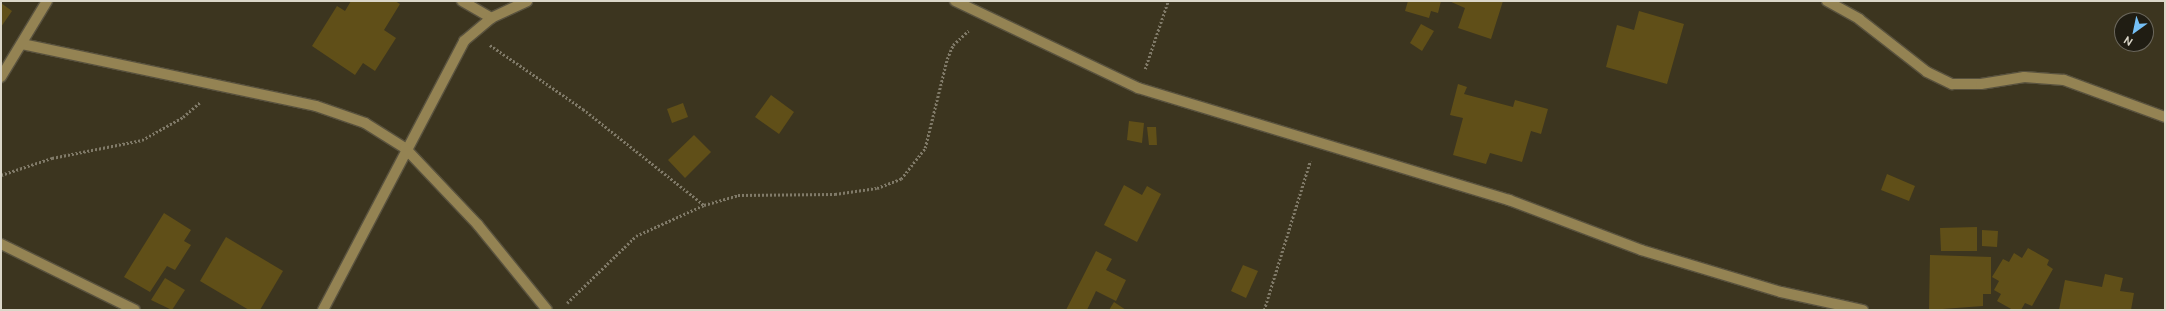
<!DOCTYPE html>
<html>
<head>
<meta charset="utf-8">
<style>
  body { margin:0 }
  #map { position:relative; width:2166px; height:311px; overflow:hidden; background:#3c351f; font-family:Ubuntu,sans-serif }
  div>[style] { position:absolute }
  .building>* { inset:0; background:#604f18 }
  .path>* { height:2.5px; margin-top:-1.25px; transform-origin:0; background:repeating-linear-gradient(90deg,#807a68 0 2px,transparent 0 4px) }
  .roads { filter:drop-shadow(1px 0 #59523e) drop-shadow(-1px 0 #59523e) drop-shadow(0 1px #59523e) drop-shadow(0 -1px #59523e) }
  .minor>* { height:10px; margin:-5px; padding:0 5px; transform-origin:5px; border-radius:5px; background:#948353 }
  span { translate:-50% -50%; white-space:nowrap; text-align:center; line-height:1.15; -webkit-text-stroke:3px #201d13; paint-order:stroke }
  .frame { position:absolute; inset:0; border:2px solid #dbd7c9; pointer-events:none }
  .north { position:absolute; left:2114px; top:12px; width:40px; height:40px; box-sizing:border-box; background:#201d13; border:1px solid #6b675c; border-radius:50%; rotate:213deg; font-size:11px; font-weight:700; line-height:16px; text-align:center; color:#dbd7c9 }
  .north::after { content:''; display:block; margin:auto; width:14px; height:18px; background:#75c0f6; clip-path:polygon(50% 0,100% 100%,50% 72%,0 100%) }
</style>
</head>
<body>
<div id="map">
  <div class="building">
    <div style="clip-path:polygon(351px 1px,395px 1px,400px 4px,384px 30px,396px 38px,375px 71px,363px 63px,355px 75px,312px 46px,337px 6px,345px 11px)"></div>
    <div style="clip-path:polygon(1408px 1px,1441px 1px,1438px 13px,1431px 11px,1429px 18px,1405px 11px)"></div>
    <div style="clip-path:polygon(1449px 1px,1503px 1px,1491px 39px,1458px 28px,1465px 8px)"></div>
    <div style="clip-path:polygon(1px 3px,12px 11px,1px 27px)"></div>
    <div style="clip-path:polygon(1639px 11px,1684px 24px,1667px 84px,1606px 67px,1617px 25px,1634px 30px)"></div>
    <div style="clip-path:polygon(1421px 24px,1434px 31px,1422px 51px,1410px 43px)"></div>
    <div style="clip-path:polygon(1458px 84px,1467px 87px,1464px 94px,1513px 107px,1515px 100px,1548px 109px,1541px 134px,1531px 131px,1522px 162px,1490px 153px,1486px 164px,1453px 155px,1463px 118px,1450px 115px)"></div>
    <div style="clip-path:polygon(771px 95px,794px 112px,779px 134px,755px 117px)"></div>
    <div style="clip-path:polygon(683px 103px,688px 117px,672px 123px,667px 109px)"></div>
    <div style="clip-path:polygon(1129px 121px,1144px 123px,1142px 143px,1127px 140px)"></div>
    <div style="clip-path:polygon(1147px 127px,1156px 127px,1157px 145px,1149px 145px)"></div>
    <div style="clip-path:polygon(694px 135px,711px 152px,685px 178px,668px 160px)"></div>
    <div style="clip-path:polygon(1887px 174px,1915px 186px,1909px 201px,1881px 190px)"></div>
    <div style="clip-path:polygon(1124px 185px,1142px 195px,1147px 186px,1161px 194px,1137px 242px,1104px 225px)"></div>
    <div style="clip-path:polygon(164px 213px,191px 230px,184px 241px,191px 245px,175px 270px,167px 266px,150px 292px,124px 277px)"></div>
    <div style="clip-path:polygon(1977px 227px,1977px 251px,1941px 251px,1940px 228px)"></div>
    <div style="clip-path:polygon(1982px 230px,1998px 231px,1997px 247px,1982px 246px)"></div>
    <div style="clip-path:polygon(226px 237px,283px 271px,260px 310px,249px 310px,200px 281px)"></div>
    <div style="clip-path:polygon(2028px 248px,2049px 260px,2047px 265px,2053px 269px,2032px 306px,2025px 303px,2021px 310px,2013px 310px,1997px 301px,2001px 294px,1994px 290px,1999px 281px,1992px 277px,2003px 259px,2009px 262px,2014px 253px,2022px 258px)"></div>
    <div style="clip-path:polygon(1096px 251px,1112px 259px,1106px 270px,1126px 280px,1116px 301px,1096px 291px,1087px 310px,1066px 310px)"></div>
    <div style="clip-path:polygon(1930px 255px,1991px 257px,1991px 294px,1983px 294px,1983px 306px,1929px 310px)"></div>
    <div style="clip-path:polygon(1243px 265px,1258px 271px,1246px 298px,1231px 291px)"></div>
    <div style="clip-path:polygon(2105px 274px,2123px 278px,2120px 291px,2134px 293px,2131px 310px,2059px 310px,2065px 280px,2102px 287px)"></div>
    <div style="clip-path:polygon(165px 278px,185px 290px,172px 310px,151px 300px)"></div>
    <div style="clip-path:polygon(1114px 302px,1126px 310px,1109px 310px)"></div>
  </div>
  <div class="path">
    <div style="left:490px;top:45px;width:113px;rotate:34.5deg"></div>
    <div style="left:583px;top:109px;width:154px;rotate:38.4deg"></div>
    <div style="left:1145px;top:69px;width:72px;rotate:-71.3deg"></div>
    <div style="left:1px;top:175px;width:54px;rotate:-18.4deg"></div>
    <div style="left:52px;top:158px;width:92px;rotate:-11.3deg"></div>
    <div style="left:142px;top:140px;width:47px;rotate:-29.3deg"></div>
    <div style="left:183px;top:117px;width:23px;rotate:-41deg"></div>
    <div style="left:567px;top:303px;width:96px;rotate:-44.2deg"></div>
    <div style="left:636px;top:236px;width:75px;rotate:-24.5deg"></div>
    <div style="left:704px;top:205px;width:35px;rotate:-16deg"></div>
    <div style="left:738px;top:195px;width:97px;rotate:-0.6deg"></div>
    <div style="left:835px;top:194px;width:42px;rotate:-8.1deg"></div>
    <div style="left:877px;top:188px;width:26px;rotate:-21deg"></div>
    <div style="left:901px;top:179px;width:39px;rotate:-52deg"></div>
    <div style="left:925px;top:148px;width:92px;rotate:-76.1deg"></div>
    <div style="left:947px;top:59px;width:15px;rotate:-67deg"></div>
    <div style="left:953px;top:45px;width:21px;rotate:-43deg"></div>
    <div style="left:1264px;top:310px;width:156px;rotate:-72.8deg"></div>
  </div>
  <div class="roads">
    <div class="minor">
      <div style="left:462px;top:1px;width:34px;rotate:30deg"></div>
      <div style="left:955px;top:1px;width:203px;rotate:25.4deg"></div>
      <div style="left:1138px;top:88px;width:388px;rotate:16.8deg"></div>
      <div style="left:1509px;top:200px;width:141px;rotate:20.7deg"></div>
      <div style="left:1641px;top:250px;width:146px;rotate:16.7deg"></div>
      <div style="left:1781px;top:292px;width:84px;rotate:12.4deg"></div>
      <div style="left:1827px;top:1px;width:37px;rotate:29deg"></div>
      <div style="left:1859px;top:19px;width:86px;rotate:37.9deg"></div>
      <div style="left:1927px;top:72px;width:28px;rotate:26deg"></div>
      <div style="left:1952px;top:84px;width:29px"></div>
      <div style="left:1981px;top:84px;width:44px;rotate:-9.2deg"></div>
      <div style="left:2024px;top:77px;width:40px;rotate:4.3deg"></div>
      <div style="left:2064px;top:80px;width:108px;rotate:20.1deg"></div>
      <div style="left:22px;top:44px;width:300px;rotate:11.9deg"></div>
      <div style="left:316px;top:106px;width:52px;rotate:19.1deg"></div>
      <div style="left:365px;top:123px;width:47px;rotate:32deg"></div>
      <div style="left:405px;top:148px;width:106px;rotate:46.5deg"></div>
      <div style="left:478px;top:225px;width:109px;rotate:50.9deg"></div>
      <div style="left:1px;top:77px;width:89px;rotate:-58.8deg"></div>
      <div style="left:1px;top:244px;width:149px;rotate:26.2deg"></div>
      <div style="left:323px;top:310px;width:304px;rotate:-62.3deg"></div>
      <div style="left:464px;top:41px;width:35px;rotate:-40deg"></div>
      <div style="left:491px;top:18px;width:40px;rotate:-25deg"></div>
    </div>
  </div>
  <div class="frame"></div>
  <div class="north">N</div>
</div>
</body>
</html>
